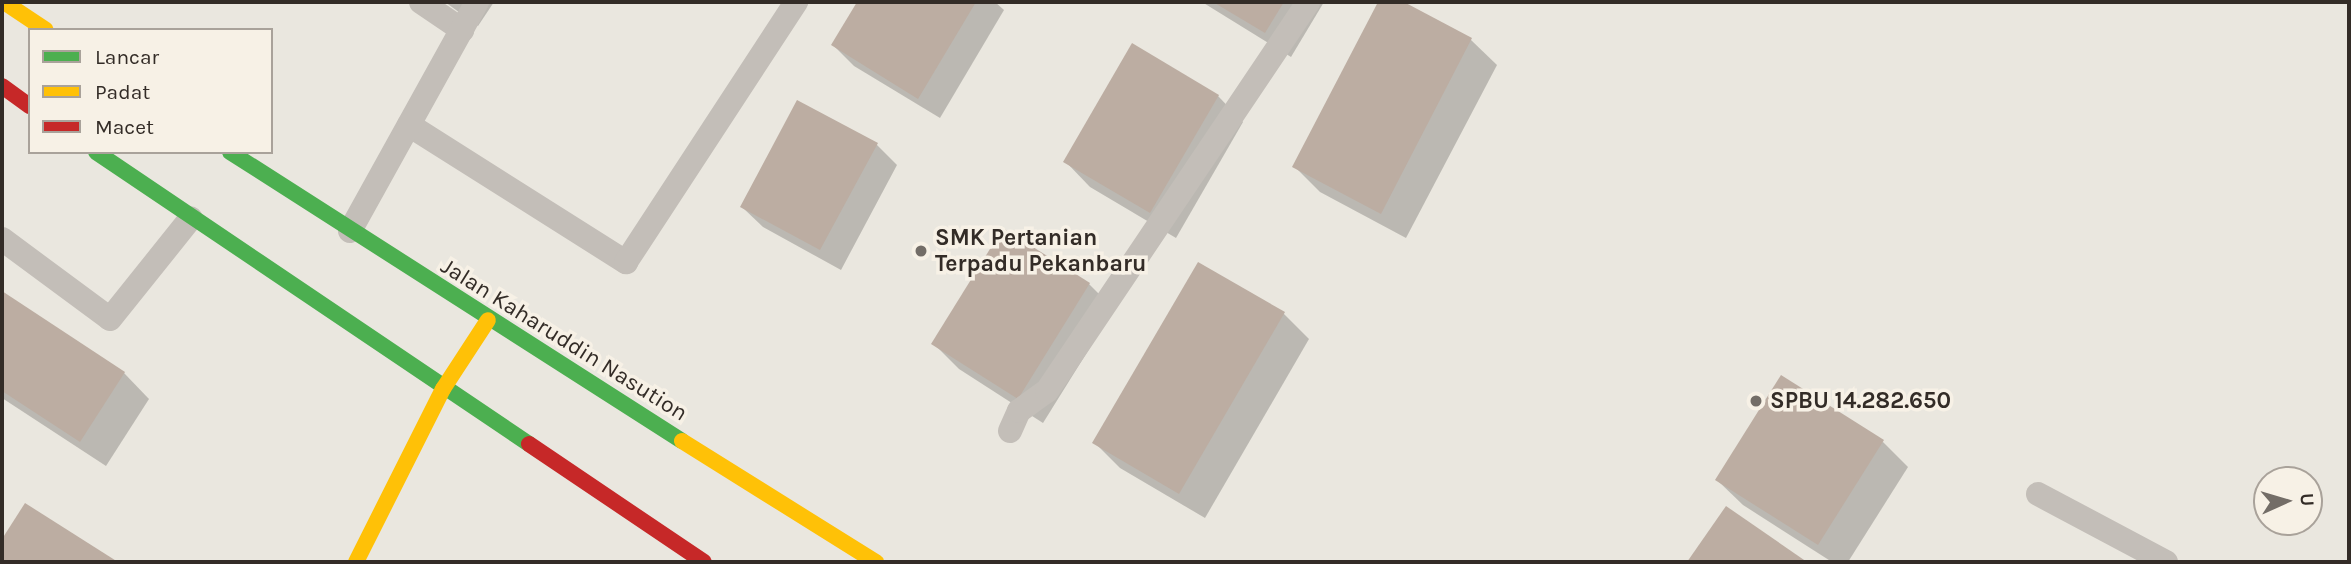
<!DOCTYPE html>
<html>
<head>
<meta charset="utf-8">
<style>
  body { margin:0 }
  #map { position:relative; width:2351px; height:564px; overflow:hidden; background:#eae7df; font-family:Karla,sans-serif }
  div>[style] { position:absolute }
  .shadow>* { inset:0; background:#0003 }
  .building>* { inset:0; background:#bcada2 }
  .lane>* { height:24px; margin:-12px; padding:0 12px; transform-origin:12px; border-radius:12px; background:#c3beb8 }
  .fast>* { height:16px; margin:-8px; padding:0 8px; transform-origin:8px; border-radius:8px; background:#4caf50 }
  .slow>* { height:16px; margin:-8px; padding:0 8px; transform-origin:8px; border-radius:8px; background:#ffc107 }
  .jam>* { height:16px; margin:-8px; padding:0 8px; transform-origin:8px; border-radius:8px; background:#c62828 }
  .dots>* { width:19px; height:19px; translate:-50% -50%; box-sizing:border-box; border:4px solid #f7f1e6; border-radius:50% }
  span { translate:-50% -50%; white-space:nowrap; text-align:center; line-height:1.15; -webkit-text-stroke:7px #f7f1e6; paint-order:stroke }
  .poi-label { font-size:23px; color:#332c27; font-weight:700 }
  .left { translate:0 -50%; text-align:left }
  .street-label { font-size:23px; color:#332c27 }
  .frame { position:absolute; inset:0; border:4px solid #332c27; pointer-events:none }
  .legend { position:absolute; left:28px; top:28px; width:245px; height:126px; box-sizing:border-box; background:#f7f1e6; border:2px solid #a9a29a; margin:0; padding:9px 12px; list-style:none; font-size:21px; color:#332c27 }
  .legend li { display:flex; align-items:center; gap:14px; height:35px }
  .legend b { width:35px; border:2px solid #a9a29a }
  .north { position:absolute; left:2253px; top:466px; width:70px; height:70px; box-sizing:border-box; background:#f7f1e6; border:2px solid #a9a29a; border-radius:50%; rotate:86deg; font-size:19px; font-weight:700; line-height:28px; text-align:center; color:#332c27 }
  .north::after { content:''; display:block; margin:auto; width:24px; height:32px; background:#736d67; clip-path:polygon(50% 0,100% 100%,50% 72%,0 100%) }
</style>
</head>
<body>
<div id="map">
  <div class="shadow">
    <div style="clip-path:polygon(445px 2px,494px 2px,478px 26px)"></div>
    <div style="clip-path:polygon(859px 2px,995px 2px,1004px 10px,940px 118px,854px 66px,833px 45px)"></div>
    <div style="clip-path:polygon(1202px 2px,1324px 2px,1291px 57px)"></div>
    <div style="clip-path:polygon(1380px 2px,1400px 2px,1471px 40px,1497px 65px,1406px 238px,1320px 192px,1294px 166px)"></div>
    <div style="clip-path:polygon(1218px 96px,1243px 122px,1176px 238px,1090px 187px,1065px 161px)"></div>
    <div style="clip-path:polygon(876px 144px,897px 165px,841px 270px,763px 227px,742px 207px)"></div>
    <div style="clip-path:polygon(1199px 264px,1284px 314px,1309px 339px,1205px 518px,1120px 468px,1095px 443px)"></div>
    <div style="clip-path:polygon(1089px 284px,1114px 309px,1043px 423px,959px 369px,933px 343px)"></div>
    <div style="clip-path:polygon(2px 293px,124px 373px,149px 399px,106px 466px,2px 398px)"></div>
    <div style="clip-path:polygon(1883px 442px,1908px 467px,1848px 562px,1832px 562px,1743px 505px,1717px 480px)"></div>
    <div style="clip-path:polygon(25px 505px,115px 562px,2px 562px,2px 543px)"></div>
    <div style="clip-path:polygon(1726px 508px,1804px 562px,1688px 562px)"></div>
  </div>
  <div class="building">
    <div style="clip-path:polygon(857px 2px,976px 2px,918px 99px,831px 45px)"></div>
    <div style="clip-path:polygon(1213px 2px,1284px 2px,1265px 33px)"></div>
    <div style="clip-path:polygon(1378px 2px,1404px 2px,1472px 38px,1381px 214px,1292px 167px)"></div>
    <div style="clip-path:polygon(1132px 43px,1219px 95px,1150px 213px,1063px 162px)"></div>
    <div style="clip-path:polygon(797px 100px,878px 143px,820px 250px,740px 207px)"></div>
    <div style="clip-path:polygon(1003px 228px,1090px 283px,1018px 399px,931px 344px)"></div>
    <div style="clip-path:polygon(1198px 262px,1285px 312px,1179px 494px,1092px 443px)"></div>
    <div style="clip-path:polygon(2px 291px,125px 372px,80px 442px,2px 391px)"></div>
    <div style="clip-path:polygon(1781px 375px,1884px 440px,1818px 545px,1715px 480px)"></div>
    <div style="clip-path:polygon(25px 503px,118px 562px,2px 562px,2px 539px)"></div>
    <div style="clip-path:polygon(1726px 506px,1807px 562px,1687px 562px)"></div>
  </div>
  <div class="lane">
    <div style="left:421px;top:2px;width:50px;rotate:34.3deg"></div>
    <div style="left:409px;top:125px;width:257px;rotate:32.3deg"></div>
    <div style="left:626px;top:262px;width:311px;rotate:-56.8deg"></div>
    <div style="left:350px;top:231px;width:262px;rotate:-61deg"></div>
    <div style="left:2px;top:239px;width:134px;rotate:36.5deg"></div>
    <div style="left:110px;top:319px;width:129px;rotate:-51.3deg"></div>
    <div style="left:1010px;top:431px;width:22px;rotate:-66deg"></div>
    <div style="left:1019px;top:411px;width:34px;rotate:-36deg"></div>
    <div style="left:1047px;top:391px;width:468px;rotate:-56.1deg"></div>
    <div style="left:2038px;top:494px;width:145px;rotate:28deg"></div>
  </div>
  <div class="fast">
    <div style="left:96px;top:152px;width:522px;rotate:33.99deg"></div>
    <div style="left:230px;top:152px;width:536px;rotate:32.59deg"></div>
  </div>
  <div class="slow">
    <div style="left:4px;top:2px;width:50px;rotate:33.7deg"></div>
    <div style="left:682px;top:441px;width:229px;rotate:32deg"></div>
    <div style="left:356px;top:562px;width:194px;rotate:-63.3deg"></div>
    <div style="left:443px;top:389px;width:82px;rotate:-56.9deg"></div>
  </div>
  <div class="jam">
    <div style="left:2px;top:86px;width:34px;rotate:36deg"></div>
    <div style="left:529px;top:444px;width:211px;rotate:34deg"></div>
  </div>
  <div class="dots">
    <div style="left:921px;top:251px;background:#736d67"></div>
    <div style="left:1756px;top:401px;background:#736d67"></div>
  </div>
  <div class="poi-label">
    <span class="left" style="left:935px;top:251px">SMK Pertanian<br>Terpadu Pekanbaru</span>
    <span class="left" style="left:1770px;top:401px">SPBU 14.282.650</span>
  </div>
  <div class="street-label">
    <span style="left:564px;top:340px;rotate:32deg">Jalan Kaharuddin Nasution</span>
  </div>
  <div class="frame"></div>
  <ul class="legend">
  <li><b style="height:9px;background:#4caf50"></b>Lancar</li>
  <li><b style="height:9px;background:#ffc107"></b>Padat</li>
  <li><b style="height:9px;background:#c62828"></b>Macet</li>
  </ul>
  <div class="north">U</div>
</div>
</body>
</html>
